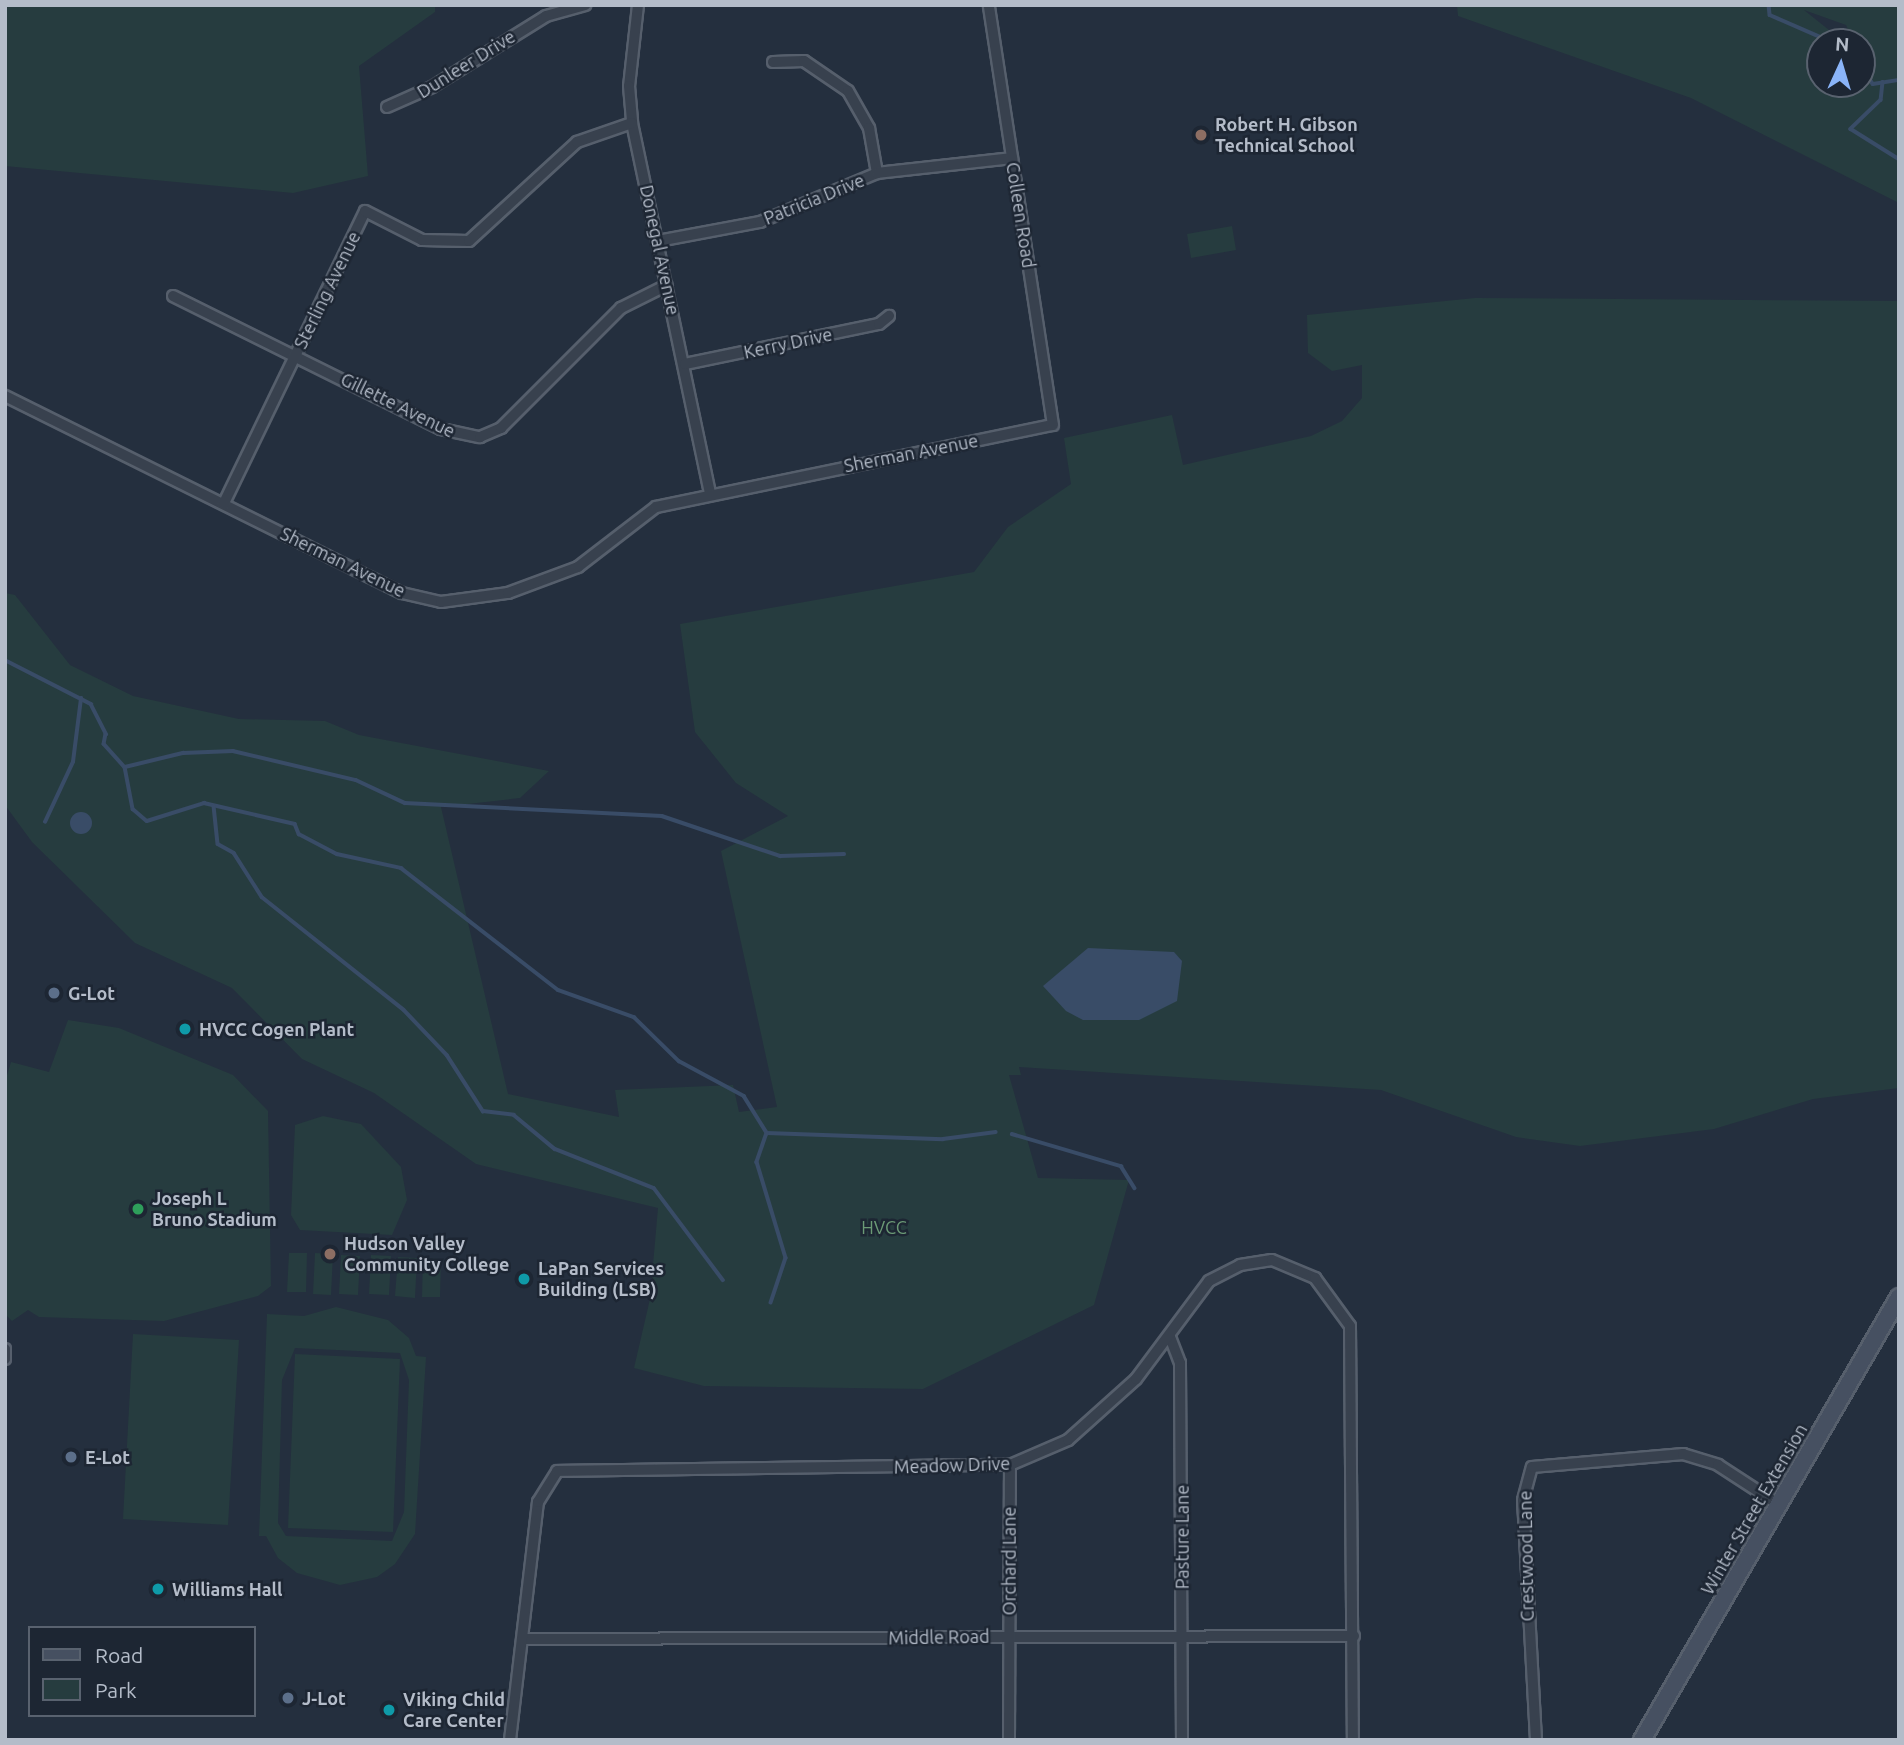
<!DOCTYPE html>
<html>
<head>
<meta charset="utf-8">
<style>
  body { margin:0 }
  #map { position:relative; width:1904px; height:1745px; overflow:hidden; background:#242f3e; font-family:Ubuntu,sans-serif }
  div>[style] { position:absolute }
  .green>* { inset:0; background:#263c3f }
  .water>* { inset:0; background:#394c67 }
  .round { border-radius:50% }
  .stream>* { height:3.5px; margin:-1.75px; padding:0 1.75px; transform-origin:1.75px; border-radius:1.75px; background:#394c67 }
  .roads { filter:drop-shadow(2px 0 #565f6c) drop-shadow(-2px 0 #565f6c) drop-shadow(0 2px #565f6c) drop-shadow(0 -2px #565f6c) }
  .minor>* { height:10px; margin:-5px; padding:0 5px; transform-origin:5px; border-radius:5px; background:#38414e }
  .secondary>* { height:16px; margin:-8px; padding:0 8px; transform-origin:8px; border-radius:8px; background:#465061 }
  .dots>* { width:19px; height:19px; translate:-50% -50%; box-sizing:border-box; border:4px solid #1d2633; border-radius:50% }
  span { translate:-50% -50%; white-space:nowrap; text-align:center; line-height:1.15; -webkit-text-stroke:5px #1d2633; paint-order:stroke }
  .street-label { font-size:18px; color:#b4bcc9 }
  .poi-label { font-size:18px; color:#b4bcc9; font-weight:700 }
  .left { translate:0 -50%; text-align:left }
  .park-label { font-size:18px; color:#6b9a76 }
  .frame { position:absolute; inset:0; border:7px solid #b4bcc9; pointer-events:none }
  .legend { position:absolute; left:28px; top:1626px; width:228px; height:91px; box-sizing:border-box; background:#1d2633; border:2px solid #59626f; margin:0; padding:9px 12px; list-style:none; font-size:21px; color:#b4bcc9 }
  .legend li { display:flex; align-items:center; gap:14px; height:35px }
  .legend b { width:35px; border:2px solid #59626f }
  .north { position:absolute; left:1806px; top:28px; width:70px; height:70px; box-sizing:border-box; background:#1d2633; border:2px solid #59626f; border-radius:50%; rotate:4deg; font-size:19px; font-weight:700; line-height:28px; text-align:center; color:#b4bcc9 }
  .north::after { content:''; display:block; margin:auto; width:24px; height:32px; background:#8ab4f8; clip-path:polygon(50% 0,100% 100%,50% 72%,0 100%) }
</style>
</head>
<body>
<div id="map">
  <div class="green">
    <div style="clip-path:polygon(5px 5px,435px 5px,435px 12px,359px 66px,368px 176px,293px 193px,5px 166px)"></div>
    <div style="clip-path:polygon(evenodd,1457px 5px,1899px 5px,1899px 203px,1691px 98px,1458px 16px,1457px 5px,1804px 10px,1846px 25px,1854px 42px,1862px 42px,1871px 83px,1862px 68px,1862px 84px,1820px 84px,1820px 42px,1844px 42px,1804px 10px)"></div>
    <div style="clip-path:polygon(1232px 226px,1236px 250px,1191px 258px,1187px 234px)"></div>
    <div style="clip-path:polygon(1475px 298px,1899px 301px,1899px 1088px,1813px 1099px,1714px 1129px,1580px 1146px,1516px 1137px,1381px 1090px,1019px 1067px,1021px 1075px,1009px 1075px,1038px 1178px,1129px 1180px,1094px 1305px,923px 1389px,704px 1386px,634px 1368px,650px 1299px,658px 1208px,476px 1164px,374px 1093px,302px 1059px,232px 988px,135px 943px,32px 842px,5px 805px,5px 593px,15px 595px,70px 665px,133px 696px,239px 719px,325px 721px,359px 735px,549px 771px,520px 798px,441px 807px,508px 1094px,619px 1117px,615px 1090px,733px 1085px,739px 1112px,777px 1107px,721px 851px,788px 816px,736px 783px,695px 732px,680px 624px,974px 572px,1008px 527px,1071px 484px,1064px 438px,1172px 415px,1183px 465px,1311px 436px,1342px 421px,1362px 398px,1362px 365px,1332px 371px,1308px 353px,1307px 315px)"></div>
    <div style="clip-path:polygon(68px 1020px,119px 1028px,233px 1075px,268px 1111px,271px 1286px,258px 1296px,164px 1321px,39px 1317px,28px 1310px,12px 1321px,5px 1314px,5px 1082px,11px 1062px,49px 1072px)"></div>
    <div style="clip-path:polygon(323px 1116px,361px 1124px,401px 1167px,407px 1200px,392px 1235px,300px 1230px,291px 1215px,295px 1125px)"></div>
    <div style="clip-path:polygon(289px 1253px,307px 1253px,306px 1292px,287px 1292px)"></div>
    <div style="clip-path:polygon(315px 1253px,333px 1254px,331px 1295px,313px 1294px)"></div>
    <div style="clip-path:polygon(341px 1255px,360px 1256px,358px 1295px,339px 1294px)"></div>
    <div style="clip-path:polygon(371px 1255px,391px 1256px,389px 1295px,369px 1294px)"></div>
    <div style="clip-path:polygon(398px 1257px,417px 1258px,415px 1298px,395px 1296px)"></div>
    <div style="clip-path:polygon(423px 1258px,441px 1259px,440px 1297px,422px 1297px)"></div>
    <div style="clip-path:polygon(evenodd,336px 1307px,388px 1320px,409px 1338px,416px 1356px,426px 1357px,415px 1534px,395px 1564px,377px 1577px,340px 1585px,297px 1573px,278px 1558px,266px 1536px,259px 1536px,267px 1314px,304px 1316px,336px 1307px,295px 1348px,400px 1353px,409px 1380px,404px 1512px,392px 1541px,286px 1536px,278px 1523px,282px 1380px,295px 1348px)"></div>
    <div style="clip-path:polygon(133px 1334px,239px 1340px,228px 1525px,123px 1519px)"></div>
    <div style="clip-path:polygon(295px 1354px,400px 1359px,393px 1532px,288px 1528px)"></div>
  </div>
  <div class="water">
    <div class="round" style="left:70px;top:812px;width:22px;height:22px"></div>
    <div style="clip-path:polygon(1088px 948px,1174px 952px,1182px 961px,1177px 1001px,1139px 1020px,1083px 1020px,1066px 1011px,1043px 986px)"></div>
  </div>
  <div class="stream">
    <div style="left:1769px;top:5px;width:10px;rotate:84deg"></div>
    <div style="left:1770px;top:15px;width:68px;rotate:23.5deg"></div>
    <div style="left:1862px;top:67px;width:20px;rotate:57deg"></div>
    <div style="left:1873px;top:84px;width:26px;rotate:-9deg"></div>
    <div style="left:1883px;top:82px;width:18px;rotate:96deg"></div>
    <div style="left:1881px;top:100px;width:42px;rotate:136deg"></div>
    <div style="left:1851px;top:129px;width:57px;rotate:32deg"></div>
    <div style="left:5px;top:660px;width:97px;rotate:27.1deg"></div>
    <div style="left:91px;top:704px;width:34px;rotate:63deg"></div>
    <div style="left:106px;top:734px;width:10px;rotate:101deg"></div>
    <div style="left:104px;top:744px;width:31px;rotate:48deg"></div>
    <div style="left:125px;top:767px;width:43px;rotate:79.2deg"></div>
    <div style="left:133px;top:809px;width:18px;rotate:41deg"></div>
    <div style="left:147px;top:821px;width:60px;rotate:-17.5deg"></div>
    <div style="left:204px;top:803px;width:93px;rotate:13deg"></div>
    <div style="left:295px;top:824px;width:11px;rotate:68deg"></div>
    <div style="left:299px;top:834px;width:43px;rotate:27.8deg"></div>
    <div style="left:337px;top:854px;width:66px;rotate:12.3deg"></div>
    <div style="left:401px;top:868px;width:199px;rotate:37.8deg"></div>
    <div style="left:558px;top:990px;width:81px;rotate:19.6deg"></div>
    <div style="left:634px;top:1017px;width:63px;rotate:44.4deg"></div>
    <div style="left:679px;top:1061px;width:74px;rotate:28.3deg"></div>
    <div style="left:744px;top:1096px;width:44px;rotate:58.1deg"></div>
    <div style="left:767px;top:1133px;width:176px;rotate:2deg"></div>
    <div style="left:943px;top:1139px;width:53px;rotate:-7.5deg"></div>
    <div style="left:125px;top:767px;width:60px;rotate:-13.6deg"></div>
    <div style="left:183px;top:753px;width:50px;rotate:-2.3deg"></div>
    <div style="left:233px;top:751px;width:126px;rotate:13.3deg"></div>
    <div style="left:356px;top:780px;width:54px;rotate:25.1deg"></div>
    <div style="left:405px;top:803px;width:257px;rotate:2.9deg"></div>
    <div style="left:662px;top:816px;width:125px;rotate:18.7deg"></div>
    <div style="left:780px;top:856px;width:64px;rotate:-1.8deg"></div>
    <div style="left:214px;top:806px;width:38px;rotate:84deg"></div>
    <div style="left:218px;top:844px;width:18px;rotate:29deg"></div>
    <div style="left:234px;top:853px;width:52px;rotate:57.5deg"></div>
    <div style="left:262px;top:897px;width:181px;rotate:38.5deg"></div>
    <div style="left:404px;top:1010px;width:62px;rotate:46.3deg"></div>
    <div style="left:447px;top:1055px;width:67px;rotate:57.3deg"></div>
    <div style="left:483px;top:1111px;width:31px;rotate:7deg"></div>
    <div style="left:514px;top:1115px;width:53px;rotate:39.7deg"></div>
    <div style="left:555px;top:1149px;width:106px;rotate:21.5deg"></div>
    <div style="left:654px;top:1188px;width:115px;rotate:53.1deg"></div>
    <div style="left:45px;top:822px;width:66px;rotate:-65deg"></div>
    <div style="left:73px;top:762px;width:64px;rotate:-82.8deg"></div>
    <div style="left:767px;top:1133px;width:31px;rotate:109deg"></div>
    <div style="left:757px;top:1162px;width:100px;rotate:73.2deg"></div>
    <div style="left:786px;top:1258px;width:47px;rotate:108.4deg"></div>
    <div style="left:1012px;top:1134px;width:114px;rotate:16.4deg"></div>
    <div style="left:1121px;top:1166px;width:26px;rotate:58deg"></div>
  </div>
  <div class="roads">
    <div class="minor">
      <div style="left:638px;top:5px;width:81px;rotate:96.3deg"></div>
      <div style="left:629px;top:86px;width:37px;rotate:85deg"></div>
      <div style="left:632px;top:123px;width:378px;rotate:78.1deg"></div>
      <div style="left:773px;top:62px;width:31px;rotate:-2deg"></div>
      <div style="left:804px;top:61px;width:53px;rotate:34.3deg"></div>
      <div style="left:848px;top:91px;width:43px;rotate:60.4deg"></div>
      <div style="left:869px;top:128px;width:46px;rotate:79.9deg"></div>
      <div style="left:387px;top:107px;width:49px;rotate:-24deg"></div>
      <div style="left:432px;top:87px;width:134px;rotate:-31.9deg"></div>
      <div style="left:546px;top:16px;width:41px;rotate:-15.8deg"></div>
      <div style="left:658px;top:241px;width:104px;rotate:-10.6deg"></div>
      <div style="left:760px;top:222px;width:127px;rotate:-22.7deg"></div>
      <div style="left:877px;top:173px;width:136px;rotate:-6.3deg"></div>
      <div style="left:173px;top:296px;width:299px;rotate:26.4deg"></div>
      <div style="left:441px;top:429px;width:40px;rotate:12deg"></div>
      <div style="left:480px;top:437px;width:23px;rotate:-23deg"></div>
      <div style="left:501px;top:428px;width:170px;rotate:-45deg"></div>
      <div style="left:621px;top:308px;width:51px;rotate:-26.6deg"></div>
      <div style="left:685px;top:364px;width:198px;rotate:-11.7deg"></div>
      <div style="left:879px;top:324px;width:13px;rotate:-39deg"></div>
      <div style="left:5px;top:396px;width:443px;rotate:26.4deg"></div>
      <div style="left:402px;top:593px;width:40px;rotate:13deg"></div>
      <div style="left:441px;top:602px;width:68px;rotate:-7.7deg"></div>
      <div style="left:508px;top:593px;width:75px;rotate:-20.4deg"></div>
      <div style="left:578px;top:567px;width:98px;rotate:-37.6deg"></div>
      <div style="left:656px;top:507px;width:405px;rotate:-11.7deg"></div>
      <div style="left:1053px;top:425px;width:425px;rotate:-98.7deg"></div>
      <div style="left:224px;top:503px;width:324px;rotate:-64.2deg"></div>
      <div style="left:365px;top:211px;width:64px;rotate:27deg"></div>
      <div style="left:422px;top:240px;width:47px;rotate:1.2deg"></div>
      <div style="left:469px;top:241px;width:147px;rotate:-42.5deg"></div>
      <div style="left:577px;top:142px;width:58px;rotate:-19.1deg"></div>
      <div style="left:1170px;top:1337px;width:28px;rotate:69deg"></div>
      <div style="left:1180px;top:1363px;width:377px;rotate:89.7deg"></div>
      <div style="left:5px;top:1349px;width:10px;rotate:90deg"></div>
      <div style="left:525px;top:1639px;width:829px;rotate:-0.21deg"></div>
      <div style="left:510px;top:1740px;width:240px;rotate:-83.3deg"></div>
      <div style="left:538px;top:1502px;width:36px;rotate:-58deg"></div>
      <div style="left:557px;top:1471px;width:453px;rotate:-0.8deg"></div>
      <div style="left:1010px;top:1465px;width:63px;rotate:-23.3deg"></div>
      <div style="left:1068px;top:1440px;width:91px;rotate:-41.9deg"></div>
      <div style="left:1136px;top:1379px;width:122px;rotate:-53.3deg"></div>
      <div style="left:1209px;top:1281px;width:35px;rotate:-27deg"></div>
      <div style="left:1240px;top:1265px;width:32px;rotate:-9deg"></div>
      <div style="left:1272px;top:1260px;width:47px;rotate:22.7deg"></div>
      <div style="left:1315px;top:1278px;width:59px;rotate:53.9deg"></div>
      <div style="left:1350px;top:1326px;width:414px;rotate:89.6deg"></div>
      <div style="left:1009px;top:1740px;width:275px;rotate:-89.8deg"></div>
      <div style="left:1536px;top:1740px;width:240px;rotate:-93.1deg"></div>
      <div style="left:1523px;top:1500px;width:34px;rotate:-75deg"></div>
      <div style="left:1532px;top:1467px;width:152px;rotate:-4.9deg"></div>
      <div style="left:1683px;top:1454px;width:37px;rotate:17deg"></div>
      <div style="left:1718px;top:1465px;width:72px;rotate:33deg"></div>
    </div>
    <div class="secondary">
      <div style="left:1642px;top:1740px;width:512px;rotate:-59.88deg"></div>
    </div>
  </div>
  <div class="dots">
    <div style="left:1201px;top:135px;background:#8d6e63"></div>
    <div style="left:54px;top:993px;background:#5c6f8a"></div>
    <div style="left:185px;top:1029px;background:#0f9aa8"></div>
    <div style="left:138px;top:1209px;background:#2e9e5b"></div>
    <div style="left:330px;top:1254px;background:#8d6e63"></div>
    <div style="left:524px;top:1279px;background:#0f9aa8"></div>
    <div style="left:71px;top:1457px;background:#5c6f8a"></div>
    <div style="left:158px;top:1589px;background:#0f9aa8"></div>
    <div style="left:288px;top:1698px;background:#5c6f8a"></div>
    <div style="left:389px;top:1710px;background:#0f9aa8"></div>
  </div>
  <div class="street-label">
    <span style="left:466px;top:64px;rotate:-32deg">Dunleer Drive</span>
    <span style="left:814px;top:199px;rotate:-22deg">Patricia Drive</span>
    <span style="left:1021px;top:215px;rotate:81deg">Colleen Road</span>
    <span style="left:660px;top:250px;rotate:78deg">Donegal Avenue</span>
    <span style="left:327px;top:290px;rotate:-64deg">Sterling Avenue</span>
    <span style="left:788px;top:343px;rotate:-12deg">Kerry Drive</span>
    <span style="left:398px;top:405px;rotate:26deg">Gillette Avenue</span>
    <span style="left:911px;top:453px;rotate:-11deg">Sherman Avenue</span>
    <span style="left:343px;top:562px;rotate:26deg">Sherman Avenue</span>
    <span style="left:952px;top:1465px;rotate:-2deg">Meadow Drive</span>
    <span style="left:1754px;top:1509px;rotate:-60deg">Winter Street Extension</span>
    <span style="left:1182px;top:1537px;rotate:-90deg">Pasture Lane</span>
    <span style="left:1526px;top:1556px;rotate:-91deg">Crestwood Lane</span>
    <span style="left:1009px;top:1561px;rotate:-90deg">Orchard Lane</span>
    <span style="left:939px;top:1637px;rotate:-1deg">Middle Road</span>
  </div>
  <div class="poi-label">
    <span class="left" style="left:1215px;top:135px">Robert H. Gibson<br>Technical School</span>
    <span class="left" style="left:68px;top:993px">G-Lot</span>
    <span class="left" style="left:199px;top:1029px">HVCC Cogen Plant</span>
    <span class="left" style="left:152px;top:1209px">Joseph L<br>Bruno Stadium</span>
    <span class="left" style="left:344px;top:1254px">Hudson Valley<br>Community College</span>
    <span class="left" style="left:538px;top:1279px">LaPan Services<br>Building (LSB)</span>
    <span class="left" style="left:85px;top:1457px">E-Lot</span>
    <span class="left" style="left:172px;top:1589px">Williams Hall</span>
    <span class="left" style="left:302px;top:1698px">J-Lot</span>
    <span class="left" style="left:403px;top:1710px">Viking Child<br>Care Center</span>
  </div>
  <div class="park-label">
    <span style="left:884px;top:1227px">HVCC</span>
  </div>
  <div class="frame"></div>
  <ul class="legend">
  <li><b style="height:9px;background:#465061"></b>Road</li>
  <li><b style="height:19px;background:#263c3f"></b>Park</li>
  </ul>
  <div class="north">N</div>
</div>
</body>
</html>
